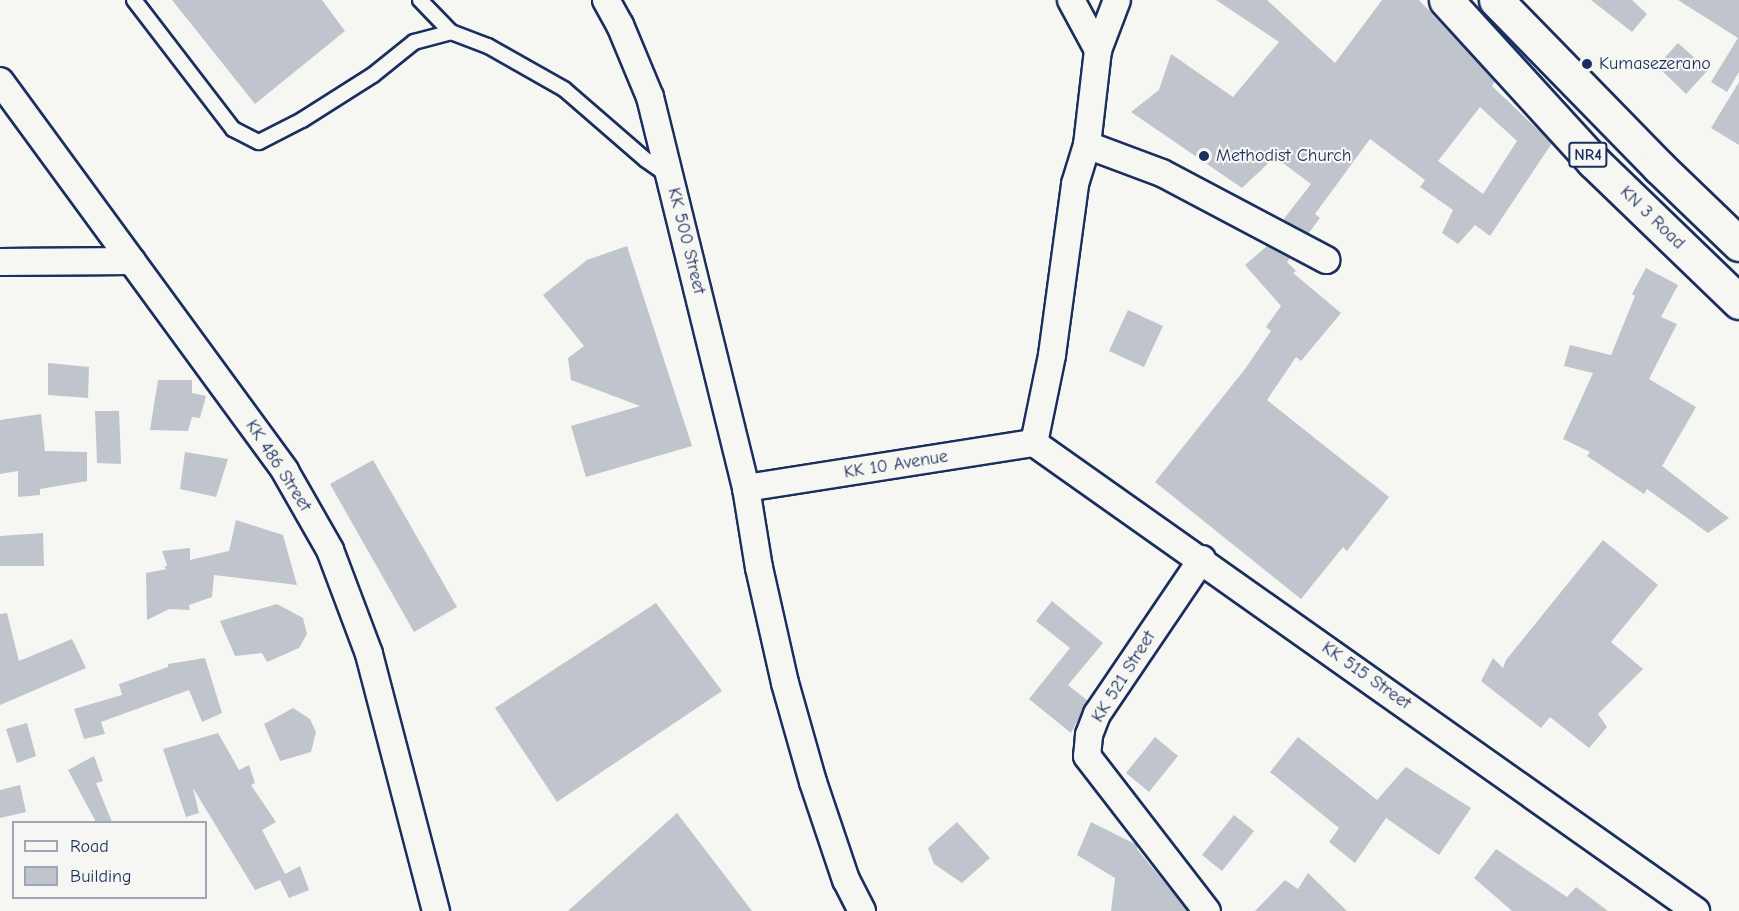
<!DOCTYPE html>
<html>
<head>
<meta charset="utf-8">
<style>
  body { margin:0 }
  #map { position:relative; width:1739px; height:911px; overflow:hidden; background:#f6f6f2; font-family:"Comic Neue",sans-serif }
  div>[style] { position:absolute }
  .building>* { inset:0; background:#c0c4cd }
  .roads { filter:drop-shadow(2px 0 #1b2f5e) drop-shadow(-2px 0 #1b2f5e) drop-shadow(0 2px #1b2f5e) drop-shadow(0 -2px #1b2f5e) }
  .service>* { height:14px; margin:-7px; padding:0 7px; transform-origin:7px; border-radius:7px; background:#f6f6f2 }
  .minor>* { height:26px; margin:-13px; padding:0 13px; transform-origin:13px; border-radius:13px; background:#f6f6f2 }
  .trunk>* { height:33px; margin:-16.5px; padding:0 16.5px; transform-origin:16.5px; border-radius:16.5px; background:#f6f6f2 }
  .dots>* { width:16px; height:16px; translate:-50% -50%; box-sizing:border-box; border:3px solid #f6f6f2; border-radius:50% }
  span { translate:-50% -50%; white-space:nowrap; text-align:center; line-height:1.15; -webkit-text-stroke:4.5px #f6f6f2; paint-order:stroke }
  .shield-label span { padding:2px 4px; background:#f6f6f2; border:2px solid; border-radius:4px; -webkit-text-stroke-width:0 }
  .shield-label { font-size:16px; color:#1b2f5e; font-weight:700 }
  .poi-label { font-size:18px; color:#1b2f5e }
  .left { translate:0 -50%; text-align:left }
  .street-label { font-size:18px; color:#1b2f5e }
  .legend { position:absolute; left:12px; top:821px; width:195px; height:78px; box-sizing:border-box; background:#f6f6f2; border:2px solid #9ea6b7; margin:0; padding:8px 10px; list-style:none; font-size:18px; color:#1b2f5e }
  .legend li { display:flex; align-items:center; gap:12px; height:30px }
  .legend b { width:30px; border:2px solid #9ea6b7 }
</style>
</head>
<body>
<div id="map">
  <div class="building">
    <div style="clip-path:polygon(172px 0,322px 0,345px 31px,255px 104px)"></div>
    <div style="clip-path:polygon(evenodd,1216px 0,1267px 0,1335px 63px,1382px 0,1419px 0,1495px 81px,1492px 86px,1552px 143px,1490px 236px,1475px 225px,1458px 244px,1442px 233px,1453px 210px,1420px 187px,1425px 180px,1370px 139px,1315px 214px,1320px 218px,1308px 234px,1283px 220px,1311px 184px,1275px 157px,1242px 188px,1131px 112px,1159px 90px,1171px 54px,1233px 97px,1279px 42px,1216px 0,1480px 107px,1517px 141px,1483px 194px,1438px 161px,1480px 107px)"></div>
    <div style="clip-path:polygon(1591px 0,1632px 0,1647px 14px,1632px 32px)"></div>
    <div style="clip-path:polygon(1678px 0,1739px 0,1739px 72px,1727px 92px,1711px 82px,1738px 38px)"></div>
    <div style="clip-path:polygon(1678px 43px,1708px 70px,1686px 94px,1657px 66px)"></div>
    <div style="clip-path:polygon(1739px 82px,1739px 145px,1711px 128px)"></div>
    <div style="clip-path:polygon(627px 246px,692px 446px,586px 477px,571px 426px,640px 406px,571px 380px,568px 358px,584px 346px,543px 295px,587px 260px)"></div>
    <div style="clip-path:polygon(1267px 246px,1290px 258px,1287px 262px,1296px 271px,1293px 273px,1341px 313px,1301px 361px,1296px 357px,1267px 400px,1389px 497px,1347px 551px,1343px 547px,1301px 599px,1155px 482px,1245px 369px,1271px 331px,1266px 327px,1281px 306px,1245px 265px)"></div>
    <div style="clip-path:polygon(1646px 268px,1678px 285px,1661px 317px,1677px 324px,1649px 379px,1696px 407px,1662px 466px,1729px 518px,1708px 533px,1647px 489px,1644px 494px,1587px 456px,1590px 452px,1563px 439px,1593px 373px,1564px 366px,1570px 345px,1611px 355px,1635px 296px,1632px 294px)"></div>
    <div style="clip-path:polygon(1128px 310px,1163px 326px,1144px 367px,1109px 351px)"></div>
    <div style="clip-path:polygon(48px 363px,89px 367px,88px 398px,48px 395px)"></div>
    <div style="clip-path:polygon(158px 380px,192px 380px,192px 393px,206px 396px,200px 418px,192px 417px,188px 431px,150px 430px)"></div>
    <div style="clip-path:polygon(95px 411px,119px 411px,121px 464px,97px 463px)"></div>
    <div style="clip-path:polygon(41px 414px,45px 451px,87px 452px,87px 481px,40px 489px,40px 495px,18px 497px,18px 471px,0 474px,0 420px)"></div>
    <div style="clip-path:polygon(185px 452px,228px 459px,216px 497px,180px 489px)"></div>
    <div style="clip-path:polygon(373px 460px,457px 607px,414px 632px,330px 484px)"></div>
    <div style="clip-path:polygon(236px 520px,283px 535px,297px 585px,214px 575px,212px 597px,189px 605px,190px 610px,169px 609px,147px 620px,146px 573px,167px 569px,164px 568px,167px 565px,162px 551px,190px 548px,190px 560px,229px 551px)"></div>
    <div style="clip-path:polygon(43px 533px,44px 566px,0 566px,0 536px)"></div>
    <div style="clip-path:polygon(1603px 540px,1658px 585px,1611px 642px,1643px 669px,1598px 714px,1607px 727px,1589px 748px,1550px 717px,1541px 728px,1481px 681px,1493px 658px,1503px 668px,1506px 660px)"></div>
    <div style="clip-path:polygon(1052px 601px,1103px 643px,1068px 685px,1088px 701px,1071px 733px,1029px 699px,1070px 648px,1036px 621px)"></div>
    <div style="clip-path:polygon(656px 603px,722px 691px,557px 802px,495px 708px)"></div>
    <div style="clip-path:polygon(277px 604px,303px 618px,307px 634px,299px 648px,267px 662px,262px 653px,235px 656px,220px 621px)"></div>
    <div style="clip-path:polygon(7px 613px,19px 661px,72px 639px,86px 668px,0 705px,0 614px)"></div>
    <div style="clip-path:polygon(205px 658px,222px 713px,202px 722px,189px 690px,101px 722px,105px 734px,84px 739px,74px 709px,122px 695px,119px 684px,168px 667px,168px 664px)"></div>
    <div style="clip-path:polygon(293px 708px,310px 719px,316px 732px,311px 752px,280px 761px,264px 724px)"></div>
    <div style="clip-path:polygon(27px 723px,36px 756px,17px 763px,6px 729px)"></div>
    <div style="clip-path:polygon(218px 733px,239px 770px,249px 765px,255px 783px,251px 785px,276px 822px,262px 830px,285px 874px,300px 866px,309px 890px,289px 898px,280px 880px,255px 890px,193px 788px,199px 813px,186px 817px,163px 749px)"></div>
    <div style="clip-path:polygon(1155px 737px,1178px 756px,1149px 792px,1126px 773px)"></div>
    <div style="clip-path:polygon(1298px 737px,1377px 800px,1406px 767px,1471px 808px,1439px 855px,1386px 818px,1355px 863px,1329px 842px,1339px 828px,1270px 772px)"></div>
    <div style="clip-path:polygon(94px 756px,103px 781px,96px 783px,112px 822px,96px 822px,68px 770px)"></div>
    <div style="clip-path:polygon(20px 785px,26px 812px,0 818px,0 790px)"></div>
    <div style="clip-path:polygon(677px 813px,752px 911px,568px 911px)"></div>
    <div style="clip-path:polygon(1234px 815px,1254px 831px,1222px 871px,1202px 855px)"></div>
    <div style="clip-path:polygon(957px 822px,990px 858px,962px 883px,934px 864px,928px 848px)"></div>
    <div style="clip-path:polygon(1091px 822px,1137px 845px,1137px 849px,1188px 911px,1111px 911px,1115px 878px,1077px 855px)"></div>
    <div style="clip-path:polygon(1496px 849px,1567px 897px,1576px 887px,1608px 911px,1512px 911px,1474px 878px)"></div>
    <div style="clip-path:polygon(1308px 873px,1347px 911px,1255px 911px,1285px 880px,1298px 889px)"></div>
  </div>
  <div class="roads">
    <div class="service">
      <div style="left:134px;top:0;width:163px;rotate:52.5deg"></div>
      <div style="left:233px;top:129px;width:29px;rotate:27deg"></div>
      <div style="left:259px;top:142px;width:48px;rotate:-27.1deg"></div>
      <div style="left:302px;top:120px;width:84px;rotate:-32.4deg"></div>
      <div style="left:373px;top:75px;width:53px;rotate:-38.8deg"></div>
      <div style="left:414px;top:42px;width:38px;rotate:-15deg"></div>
      <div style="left:451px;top:32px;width:40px;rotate:21deg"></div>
      <div style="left:488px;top:46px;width:87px;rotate:29.5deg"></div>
      <div style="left:564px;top:89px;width:108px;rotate:40.9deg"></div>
      <div style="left:646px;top:160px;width:28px;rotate:35deg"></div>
      <div style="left:420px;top:0;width:45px;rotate:45.9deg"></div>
    </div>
    <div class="minor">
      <div style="left:606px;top:0;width:29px;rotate:61deg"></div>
      <div style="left:620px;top:25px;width:78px;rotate:67.4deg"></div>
      <div style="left:650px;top:97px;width:403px;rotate:76.2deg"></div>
      <div style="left:1071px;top:0;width:57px;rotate:61.6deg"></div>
      <div style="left:0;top:81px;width:483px;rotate:53.8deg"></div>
      <div style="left:285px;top:471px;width:91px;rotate:60.3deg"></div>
      <div style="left:330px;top:550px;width:111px;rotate:69.4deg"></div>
      <div style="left:369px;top:654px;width:266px;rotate:75.4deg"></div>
      <div style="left:1087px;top:145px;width:80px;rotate:20.5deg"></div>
      <div style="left:1162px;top:173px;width:186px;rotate:27.9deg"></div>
      <div style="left:0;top:262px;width:132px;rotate:-0.4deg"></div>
      <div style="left:1034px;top:443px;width:811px;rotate:35.26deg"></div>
      <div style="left:1202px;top:559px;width:187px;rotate:124.1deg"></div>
      <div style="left:1097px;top:714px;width:22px;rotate:111deg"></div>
      <div style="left:1089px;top:735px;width:21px;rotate:95deg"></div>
      <div style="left:1087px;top:756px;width:196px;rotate:52.3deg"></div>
      <div style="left:862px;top:911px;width:35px;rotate:-117deg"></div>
      <div style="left:846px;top:880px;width:103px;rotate:-108.6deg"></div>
      <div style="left:813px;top:782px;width:103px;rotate:-105.8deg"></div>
      <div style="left:785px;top:683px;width:118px;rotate:-102.7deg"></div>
      <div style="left:759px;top:568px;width:81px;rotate:-99.2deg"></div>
      <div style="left:746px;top:488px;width:291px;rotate:-8.9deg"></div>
      <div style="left:1034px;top:443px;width:90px;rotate:-78.4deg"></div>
      <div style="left:1052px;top:355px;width:173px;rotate:-82.3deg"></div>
      <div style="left:1075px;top:184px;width:41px;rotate:-72.9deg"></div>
      <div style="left:1087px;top:145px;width:96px;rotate:-83.4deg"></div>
      <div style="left:1098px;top:50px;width:53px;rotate:-69.2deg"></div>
    </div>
    <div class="trunk">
      <div style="left:1446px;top:0;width:218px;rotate:47.6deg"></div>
      <div style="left:1593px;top:161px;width:203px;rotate:44deg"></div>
      <div style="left:1496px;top:0;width:233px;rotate:45.7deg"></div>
      <div style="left:1659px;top:167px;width:111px;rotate:43.9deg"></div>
    </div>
  </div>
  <div class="dots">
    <div style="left:1587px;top:64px;background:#1b2f5e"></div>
    <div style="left:1204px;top:156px;background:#1b2f5e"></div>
  </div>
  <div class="shield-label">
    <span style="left:1588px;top:155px">NR4</span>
  </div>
  <div class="poi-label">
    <span class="left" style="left:1599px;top:64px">Kumasezerano</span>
    <span class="left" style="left:1216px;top:156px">Methodist Church</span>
  </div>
  <div class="street-label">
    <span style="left:1652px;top:218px;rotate:44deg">KN 3 Road</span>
    <span style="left:686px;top:241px;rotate:76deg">KK 500 Street</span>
    <span style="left:896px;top:465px;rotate:-9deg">KK 10 Avenue</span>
    <span style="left:278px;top:466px;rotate:57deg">KK 486 Street</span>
    <span style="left:1366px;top:676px;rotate:35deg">KK 515 Street</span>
    <span style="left:1124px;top:677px;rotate:-58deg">KK 521 Street</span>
  </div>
  <ul class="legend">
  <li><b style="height:8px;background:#f6f6f2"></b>Road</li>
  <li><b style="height:16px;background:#c0c4cd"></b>Building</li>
  </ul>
</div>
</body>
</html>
